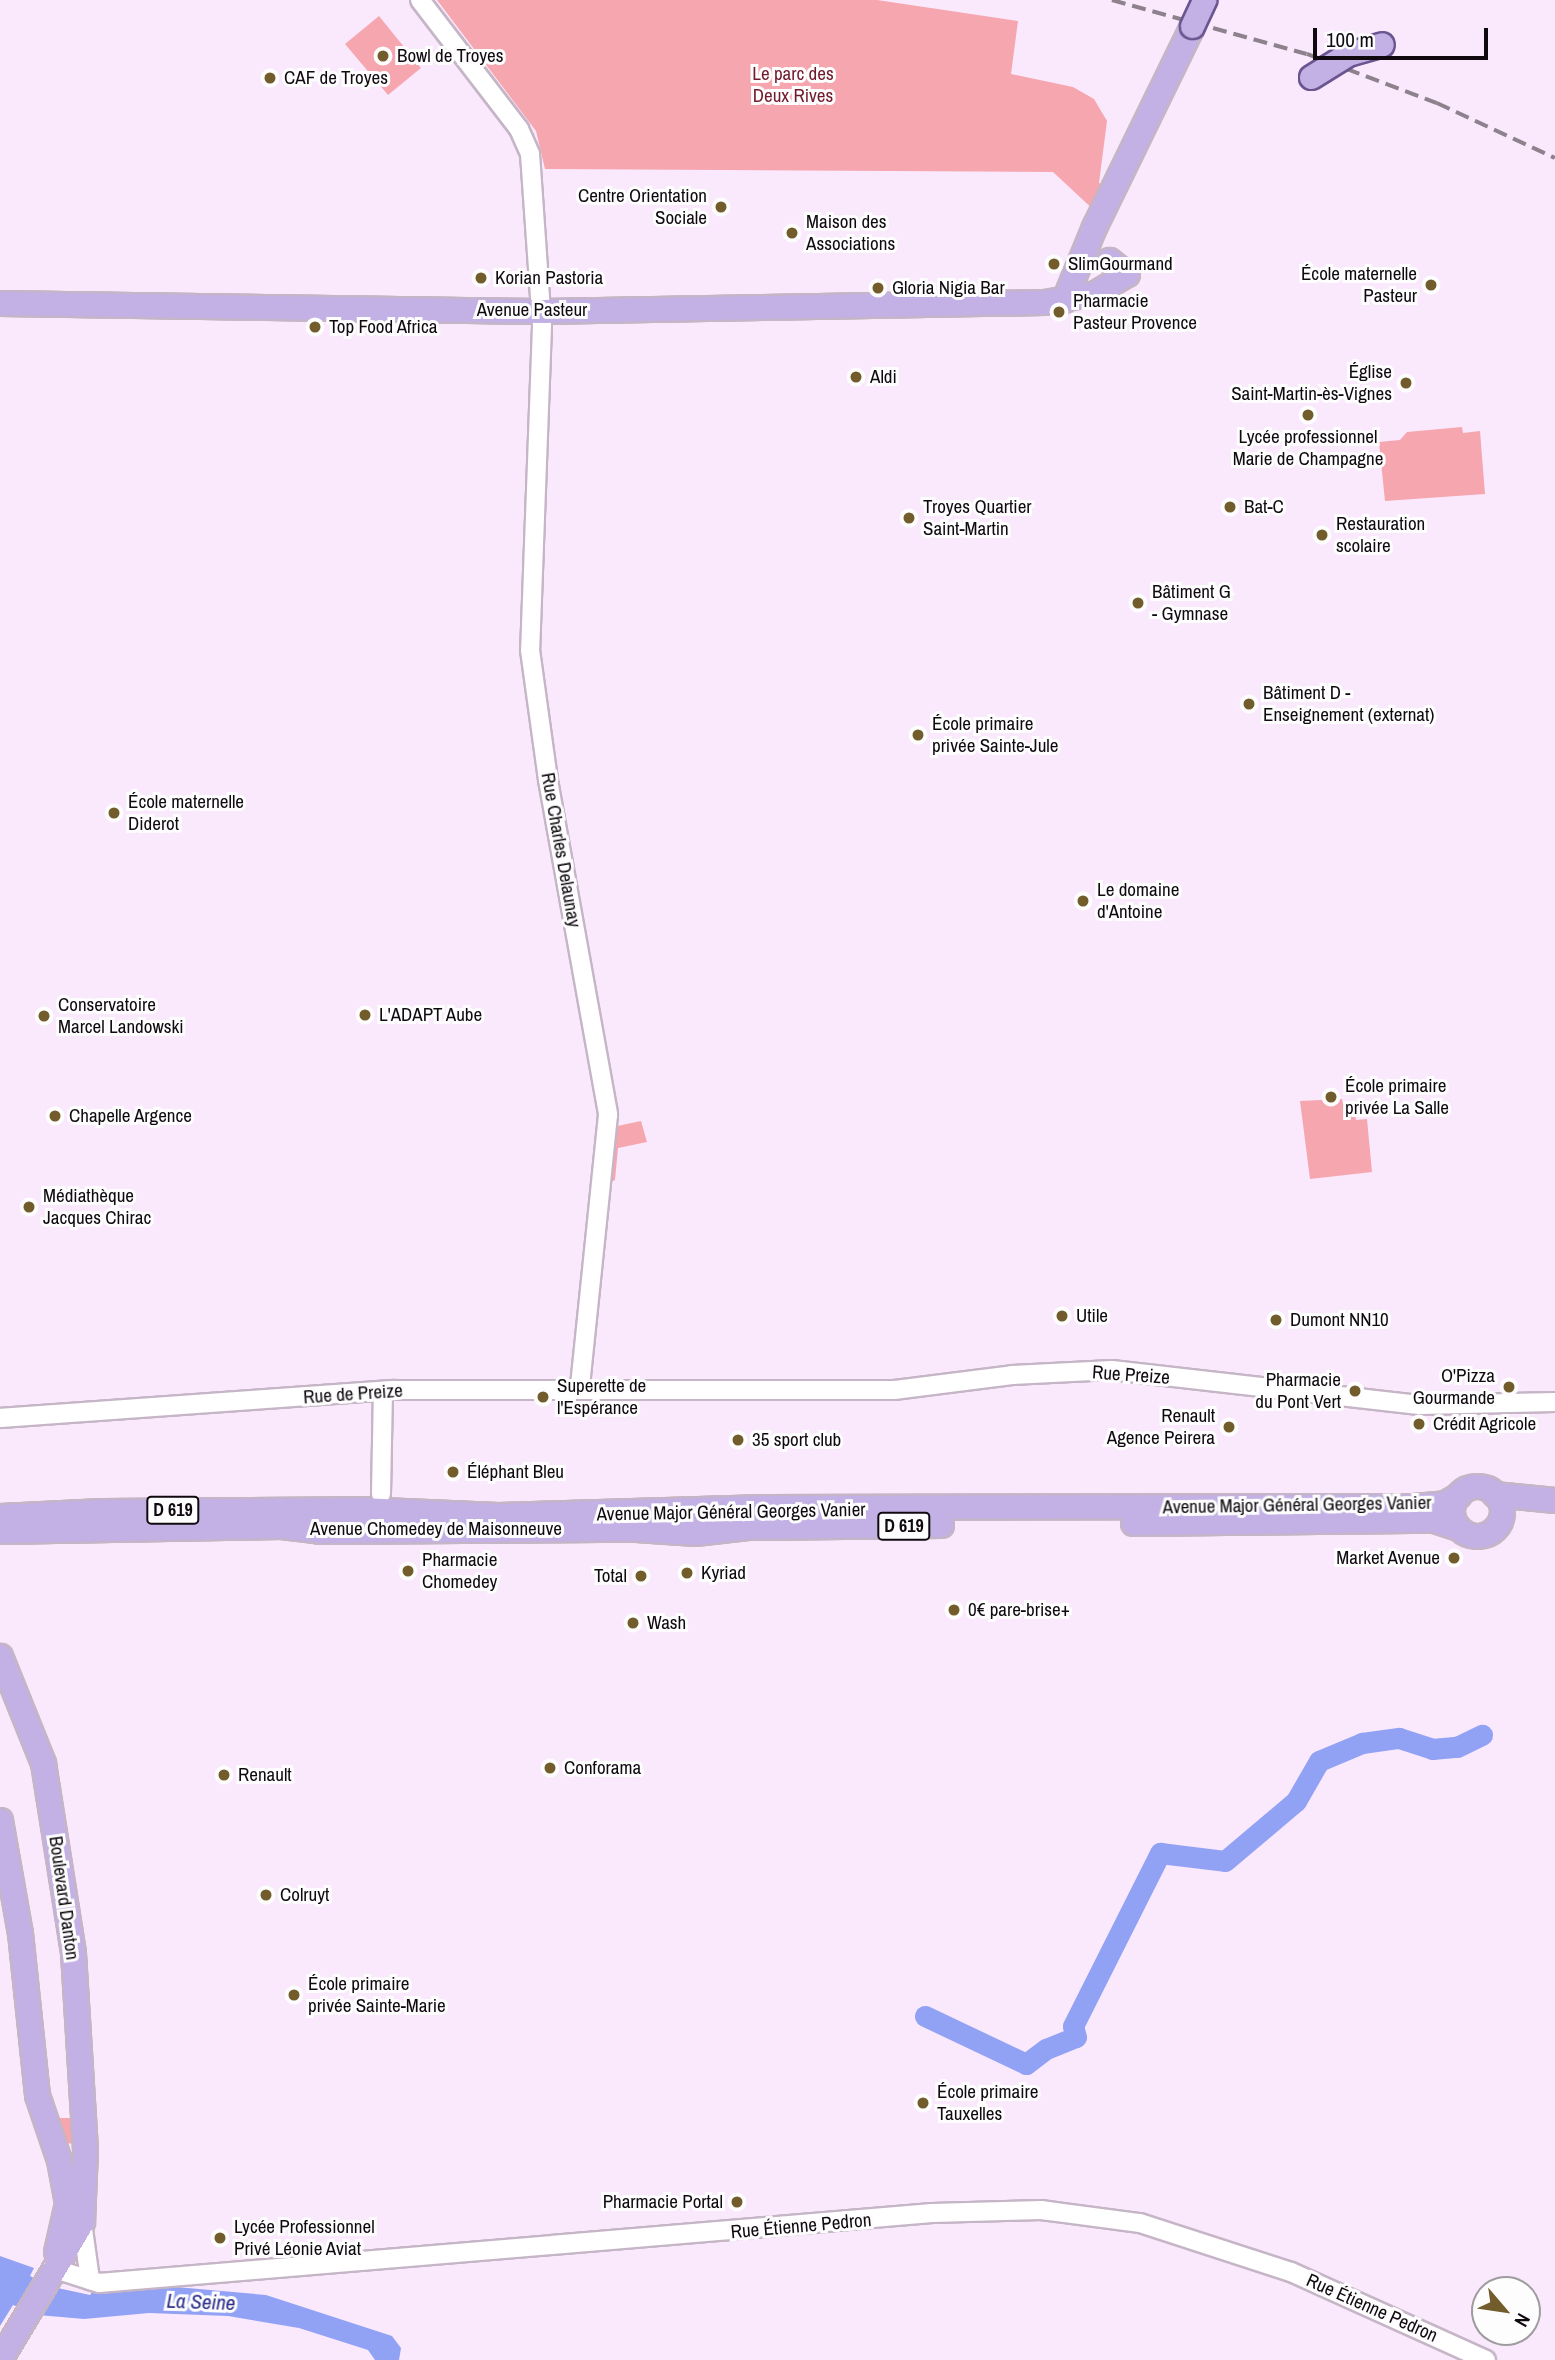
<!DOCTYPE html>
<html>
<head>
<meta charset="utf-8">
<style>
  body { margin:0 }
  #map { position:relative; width:1555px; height:2360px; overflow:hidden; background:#fae9fc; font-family:"Archivo Narrow",sans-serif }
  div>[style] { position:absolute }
  .green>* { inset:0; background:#f5a6af }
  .water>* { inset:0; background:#91a2f5 }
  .river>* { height:21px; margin:-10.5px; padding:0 10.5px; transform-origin:10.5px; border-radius:10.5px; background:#91a2f5 }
  .roads { filter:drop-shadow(2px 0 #c5b5c6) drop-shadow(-2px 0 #c5b5c6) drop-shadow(0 2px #c5b5c6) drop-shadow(0 -2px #c5b5c6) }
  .minor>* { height:18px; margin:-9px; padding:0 9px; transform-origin:9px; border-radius:9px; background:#fff }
  .major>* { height:23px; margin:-11.5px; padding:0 11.5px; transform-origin:11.5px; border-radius:11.5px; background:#c3b1e6 }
  .major>.ring { margin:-11.5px; padding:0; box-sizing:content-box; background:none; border:23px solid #c3b1e6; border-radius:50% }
  .rail>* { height:3.5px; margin-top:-1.75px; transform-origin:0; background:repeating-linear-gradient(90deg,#8d818e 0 14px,transparent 0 21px) }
  .bridges { filter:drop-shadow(2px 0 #6a5590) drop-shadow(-2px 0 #6a5590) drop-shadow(0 2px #6a5590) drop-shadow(0 -2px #6a5590) }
  .major-bridge>* { height:23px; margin:-11.5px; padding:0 11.5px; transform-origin:11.5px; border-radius:11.5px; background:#c3b1e6 }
  .dots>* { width:19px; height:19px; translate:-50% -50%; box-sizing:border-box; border:4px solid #fdfdfd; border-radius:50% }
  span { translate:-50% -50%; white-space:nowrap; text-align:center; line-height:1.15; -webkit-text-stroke:6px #fdfdfd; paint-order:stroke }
  .shield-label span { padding:2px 5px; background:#fdfdfd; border:2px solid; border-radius:5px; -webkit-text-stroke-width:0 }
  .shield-label { font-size:18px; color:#100a10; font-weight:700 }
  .poi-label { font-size:19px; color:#100a10 }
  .left { translate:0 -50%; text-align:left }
  .right { translate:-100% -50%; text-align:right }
  .park-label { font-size:19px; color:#71192e }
  .street-label { font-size:19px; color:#100a10 }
  .water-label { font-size:21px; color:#282a88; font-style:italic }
  .north { position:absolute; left:1471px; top:2276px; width:70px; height:70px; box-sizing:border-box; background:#fdfdfd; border:2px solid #9e9c9e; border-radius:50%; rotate:119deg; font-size:19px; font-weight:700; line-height:28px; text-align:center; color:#100a10 }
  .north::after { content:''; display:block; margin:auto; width:24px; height:32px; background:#725c2c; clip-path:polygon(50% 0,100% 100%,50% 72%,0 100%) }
  .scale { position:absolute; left:1313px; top:28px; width:175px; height:32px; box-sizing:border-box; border:4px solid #100a10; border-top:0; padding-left:9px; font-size:21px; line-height:24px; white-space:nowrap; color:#100a10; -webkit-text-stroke:5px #fdfdfd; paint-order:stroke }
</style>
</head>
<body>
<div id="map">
  <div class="green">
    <div style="clip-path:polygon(437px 0,877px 0,1018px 21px,1011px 74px,1073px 87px,1094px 99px,1107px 121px,1099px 183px,1107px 188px,1096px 212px,1053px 172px,545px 169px,536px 131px)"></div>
    <div style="clip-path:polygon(379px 16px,421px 68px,388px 95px,345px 44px)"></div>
    <div style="clip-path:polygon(1462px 427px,1463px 433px,1480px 431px,1485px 494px,1385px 501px,1379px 442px,1400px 440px,1407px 432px)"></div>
    <div style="clip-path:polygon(1342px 1099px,1343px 1104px,1353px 1103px,1356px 1120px,1367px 1119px,1372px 1172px,1310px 1179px,1300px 1101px)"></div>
    <div style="clip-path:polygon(641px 1121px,647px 1142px,618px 1148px,615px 1180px,610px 1182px,617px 1126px)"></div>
    <div style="clip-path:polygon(50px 2118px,76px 2118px,77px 2143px,61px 2144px)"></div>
  </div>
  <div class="water">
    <div style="clip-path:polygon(0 2256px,34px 2268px,30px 2276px,53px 2287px,90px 2295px,93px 2291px,176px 2287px,266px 2295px,392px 2336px,401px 2348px,399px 2360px,375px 2360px,368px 2350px,299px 2328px,228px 2316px,149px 2313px,84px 2319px,38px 2315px,13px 2305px,0 2326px)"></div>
  </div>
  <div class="river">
    <div style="left:925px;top:2016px;width:112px;rotate:25.4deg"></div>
    <div style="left:1026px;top:2064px;width:25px;rotate:-37deg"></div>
    <div style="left:1046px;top:2049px;width:32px;rotate:-22deg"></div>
    <div style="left:1076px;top:2037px;width:11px;rotate:-105deg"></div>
    <div style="left:1073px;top:2026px;width:194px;rotate:-63.3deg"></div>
    <div style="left:1160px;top:1853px;width:65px;rotate:7deg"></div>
    <div style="left:1225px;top:1861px;width:93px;rotate:-40.2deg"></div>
    <div style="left:1296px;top:1801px;width:46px;rotate:-60.1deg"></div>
    <div style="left:1319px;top:1761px;width:47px;rotate:-22.7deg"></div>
    <div style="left:1362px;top:1743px;width:37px;rotate:-8deg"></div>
    <div style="left:1399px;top:1738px;width:35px;rotate:18deg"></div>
    <div style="left:1432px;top:1749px;width:25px;rotate:-5deg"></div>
    <div style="left:1457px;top:1747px;width:28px;rotate:-26deg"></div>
  </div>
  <div class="roads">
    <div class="minor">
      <div style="left:420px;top:0;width:163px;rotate:52.5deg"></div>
      <div style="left:519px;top:129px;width:27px;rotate:66deg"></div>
      <div style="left:530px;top:154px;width:172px;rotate:86deg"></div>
      <div style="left:542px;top:326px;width:324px;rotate:92.1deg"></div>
      <div style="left:530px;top:650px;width:131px;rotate:82.1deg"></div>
      <div style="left:548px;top:780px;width:340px;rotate:79.8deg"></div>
      <div style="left:608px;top:1115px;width:273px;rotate:95.9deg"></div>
      <div style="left:0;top:1418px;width:394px;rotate:-4.1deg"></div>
      <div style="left:393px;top:1390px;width:501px"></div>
      <div style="left:894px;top:1390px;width:119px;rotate:-7.2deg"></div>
      <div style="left:1012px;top:1375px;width:100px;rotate:-2.9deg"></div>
      <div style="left:1112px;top:1370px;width:309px;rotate:6.5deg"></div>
      <div style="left:1419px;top:1405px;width:136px;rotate:-1.3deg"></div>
      <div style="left:381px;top:1494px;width:101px;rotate:-88.9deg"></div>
      <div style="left:82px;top:2222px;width:59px;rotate:82.1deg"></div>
      <div style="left:52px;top:2268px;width:49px;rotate:17.7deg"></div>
      <div style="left:99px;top:2283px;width:836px;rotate:-4.8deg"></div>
      <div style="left:932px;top:2213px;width:109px;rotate:-1.6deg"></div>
      <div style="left:1041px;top:2210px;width:100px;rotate:7.5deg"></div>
      <div style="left:1140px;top:2223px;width:159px;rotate:18deg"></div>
      <div style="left:1291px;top:2272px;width:214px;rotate:24.3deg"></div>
    </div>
    <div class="major">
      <div style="left:1064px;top:300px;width:79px;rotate:-67.7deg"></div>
      <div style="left:1094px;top:227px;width:224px;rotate:-64deg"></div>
      <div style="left:0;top:303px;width:542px;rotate:0.85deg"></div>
      <div style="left:542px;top:311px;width:502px;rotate:-1.03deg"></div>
      <div style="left:1044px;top:302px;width:52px;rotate:-10deg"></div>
      <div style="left:1095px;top:293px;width:37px;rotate:-31deg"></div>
      <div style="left:1127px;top:274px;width:23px;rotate:-142deg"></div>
      <div class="ring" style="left:1452px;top:1486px;width:27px;height:27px"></div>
      <div style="left:1494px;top:1494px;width:61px;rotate:5.6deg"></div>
      <div style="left:0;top:1516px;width:102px;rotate:-2.8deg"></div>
      <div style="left:102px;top:1511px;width:257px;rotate:-0.4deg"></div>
      <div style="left:359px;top:1509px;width:139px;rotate:2.5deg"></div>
      <div style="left:498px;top:1515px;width:266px;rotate:-1.7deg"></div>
      <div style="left:764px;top:1507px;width:649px;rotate:-0.09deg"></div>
      <div style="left:1413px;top:1506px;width:32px;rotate:-5deg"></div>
      <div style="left:1445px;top:1503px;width:16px;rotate:-30deg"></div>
      <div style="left:1133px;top:1523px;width:301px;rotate:-0.6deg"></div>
      <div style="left:1434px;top:1520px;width:25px;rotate:18deg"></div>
      <div style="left:0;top:1531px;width:281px;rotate:-1deg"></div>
      <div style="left:281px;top:1526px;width:38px;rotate:7deg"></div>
      <div style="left:319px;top:1531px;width:317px;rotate:-0.4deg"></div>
      <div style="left:636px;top:1529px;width:59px;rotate:3.9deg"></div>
      <div style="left:695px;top:1533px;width:53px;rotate:-6.5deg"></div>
      <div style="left:748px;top:1527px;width:193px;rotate:-0.6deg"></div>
      <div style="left:0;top:1656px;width:115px;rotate:68.1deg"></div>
      <div style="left:43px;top:1763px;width:192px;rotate:81deg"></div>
      <div style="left:73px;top:1953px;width:197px;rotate:86.5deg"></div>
      <div style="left:85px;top:2150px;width:72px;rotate:92.4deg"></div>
      <div style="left:82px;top:2222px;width:160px;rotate:120.9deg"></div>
      <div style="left:0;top:1820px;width:115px;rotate:80deg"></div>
      <div style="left:20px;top:1933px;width:163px;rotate:84deg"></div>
      <div style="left:37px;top:2095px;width:69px;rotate:71.3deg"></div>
      <div style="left:59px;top:2160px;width:44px;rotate:79.5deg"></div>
      <div style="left:67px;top:2203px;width:50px;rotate:102.7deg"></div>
    </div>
  </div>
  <div class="rail">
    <div style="left:1112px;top:0;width:202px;rotate:15.5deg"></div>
    <div style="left:1307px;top:54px;width:139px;rotate:20.7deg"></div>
    <div style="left:1437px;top:103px;width:130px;rotate:25deg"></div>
  </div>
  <div class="bridges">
    <div class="major-bridge">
      <div style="left:1192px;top:26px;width:29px;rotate:-65deg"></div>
      <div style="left:1311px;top:77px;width:44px;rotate:-31.9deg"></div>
      <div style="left:1348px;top:54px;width:35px;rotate:-16deg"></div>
    </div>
  </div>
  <div class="dots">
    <div style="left:383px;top:56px;background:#725c2c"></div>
    <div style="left:270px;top:78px;background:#725c2c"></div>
    <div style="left:721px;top:207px;background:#725c2c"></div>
    <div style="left:792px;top:233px;background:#725c2c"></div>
    <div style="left:1054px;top:264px;background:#725c2c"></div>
    <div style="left:481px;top:278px;background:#725c2c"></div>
    <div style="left:1431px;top:285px;background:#725c2c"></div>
    <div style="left:878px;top:288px;background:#725c2c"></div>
    <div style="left:1059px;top:312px;background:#725c2c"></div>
    <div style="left:315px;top:327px;background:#725c2c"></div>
    <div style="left:856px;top:377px;background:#725c2c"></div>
    <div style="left:1406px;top:383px;background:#725c2c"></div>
    <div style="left:1308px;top:415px;background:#725c2c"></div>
    <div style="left:1230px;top:507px;background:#725c2c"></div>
    <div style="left:909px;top:518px;background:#725c2c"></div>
    <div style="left:1322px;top:535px;background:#725c2c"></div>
    <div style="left:1138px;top:603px;background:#725c2c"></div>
    <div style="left:1249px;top:704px;background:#725c2c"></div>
    <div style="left:918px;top:735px;background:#725c2c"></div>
    <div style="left:114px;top:813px;background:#725c2c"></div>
    <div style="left:1083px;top:901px;background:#725c2c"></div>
    <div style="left:365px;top:1015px;background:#725c2c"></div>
    <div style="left:44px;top:1016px;background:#725c2c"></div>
    <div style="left:1331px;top:1097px;background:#725c2c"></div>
    <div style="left:55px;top:1116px;background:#725c2c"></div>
    <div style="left:29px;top:1207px;background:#725c2c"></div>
    <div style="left:1062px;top:1316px;background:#725c2c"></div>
    <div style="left:1276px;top:1320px;background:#725c2c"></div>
    <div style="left:1509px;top:1387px;background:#725c2c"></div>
    <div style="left:1355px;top:1391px;background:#725c2c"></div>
    <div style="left:543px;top:1397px;background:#725c2c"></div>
    <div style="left:1419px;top:1424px;background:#725c2c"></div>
    <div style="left:1229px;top:1427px;background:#725c2c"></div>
    <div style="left:738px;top:1440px;background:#725c2c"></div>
    <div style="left:453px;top:1472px;background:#725c2c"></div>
    <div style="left:1454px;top:1558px;background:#725c2c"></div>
    <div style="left:408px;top:1571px;background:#725c2c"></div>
    <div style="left:687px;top:1573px;background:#725c2c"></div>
    <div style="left:641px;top:1576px;background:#725c2c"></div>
    <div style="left:954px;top:1610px;background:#725c2c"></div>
    <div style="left:633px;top:1623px;background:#725c2c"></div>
    <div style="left:550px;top:1768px;background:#725c2c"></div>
    <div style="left:224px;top:1775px;background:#725c2c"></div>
    <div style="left:266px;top:1895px;background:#725c2c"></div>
    <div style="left:294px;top:1995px;background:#725c2c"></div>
    <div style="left:923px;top:2103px;background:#725c2c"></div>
    <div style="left:737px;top:2202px;background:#725c2c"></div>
    <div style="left:220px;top:2238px;background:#725c2c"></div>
  </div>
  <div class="shield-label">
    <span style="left:173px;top:1510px">D 619</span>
    <span style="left:904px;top:1526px">D 619</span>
  </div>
  <div class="poi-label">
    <span class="left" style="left:397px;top:56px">Bowl de Troyes</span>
    <span class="left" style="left:284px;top:78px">CAF de Troyes</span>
    <span class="right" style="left:707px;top:207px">Centre Orientation<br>Sociale</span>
    <span class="left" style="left:806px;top:233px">Maison des<br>Associations</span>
    <span class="left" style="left:1068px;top:264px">SlimGourmand</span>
    <span class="right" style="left:1417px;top:285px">École maternelle<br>Pasteur</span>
    <span class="left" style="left:495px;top:278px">Korian Pastoria</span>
    <span class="left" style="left:892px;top:288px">Gloria Nigia Bar</span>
    <span class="left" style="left:1073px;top:312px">Pharmacie<br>Pasteur Provence</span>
    <span class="left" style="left:329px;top:327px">Top Food Africa</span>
    <span class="right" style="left:1392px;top:383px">Église<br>Saint-Martin-ès-Vignes</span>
    <span class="left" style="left:870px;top:377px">Aldi</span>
    <span style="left:1308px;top:448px">Lycée professionnel<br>Marie de Champagne</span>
    <span class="left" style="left:923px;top:518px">Troyes Quartier<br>Saint-Martin</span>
    <span class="left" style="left:1244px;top:507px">Bat-C</span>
    <span class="left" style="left:1336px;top:535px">Restauration<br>scolaire</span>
    <span class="left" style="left:1152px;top:603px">Bâtiment G<br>- Gymnase</span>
    <span class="left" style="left:1263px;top:704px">Bâtiment D -<br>Enseignement (externat)</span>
    <span class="left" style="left:932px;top:735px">École primaire<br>privée Sainte-Jule</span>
    <span class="left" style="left:128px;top:813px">École maternelle<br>Diderot</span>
    <span class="left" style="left:1097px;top:901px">Le domaine<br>d'Antoine</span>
    <span class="left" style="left:58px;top:1016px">Conservatoire<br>Marcel Landowski</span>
    <span class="left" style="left:379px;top:1015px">L'ADAPT Aube</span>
    <span class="left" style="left:1345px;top:1097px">École primaire<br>privée La Salle</span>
    <span class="left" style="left:69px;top:1116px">Chapelle Argence</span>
    <span class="left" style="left:43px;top:1207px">Médiathèque<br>Jacques Chirac</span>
    <span class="left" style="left:1076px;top:1316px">Utile</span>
    <span class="left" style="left:1290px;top:1320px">Dumont NN10</span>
    <span class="right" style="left:1495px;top:1387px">O'Pizza<br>Gourmande</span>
    <span class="right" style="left:1341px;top:1391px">Pharmacie<br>du Pont Vert</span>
    <span class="left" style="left:557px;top:1397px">Superette de<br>l'Espérance</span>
    <span class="right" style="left:1215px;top:1427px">Renault<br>Agence Peirera</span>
    <span class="left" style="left:1433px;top:1424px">Crédit Agricole</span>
    <span class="left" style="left:752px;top:1440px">35 sport club</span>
    <span class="left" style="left:467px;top:1472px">Éléphant Bleu</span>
    <span class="right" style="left:1440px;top:1558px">Market Avenue</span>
    <span class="left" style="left:422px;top:1571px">Pharmacie<br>Chomedey</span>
    <span class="left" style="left:701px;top:1573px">Kyriad</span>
    <span class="right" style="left:627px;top:1576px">Total</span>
    <span class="left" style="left:968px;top:1610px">0€ pare-brise+</span>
    <span class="left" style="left:647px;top:1623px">Wash</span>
    <span class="left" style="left:564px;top:1768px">Conforama</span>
    <span class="left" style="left:238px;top:1775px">Renault</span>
    <span class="left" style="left:280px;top:1895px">Colruyt</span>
    <span class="left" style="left:308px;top:1995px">École primaire<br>privée Sainte-Marie</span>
    <span class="left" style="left:937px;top:2103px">École primaire<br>Tauxelles</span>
    <span class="right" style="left:723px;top:2202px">Pharmacie Portal</span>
    <span class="left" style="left:234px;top:2238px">Lycée Professionnel<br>Privé Léonie Aviat</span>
  </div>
  <div class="park-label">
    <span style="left:793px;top:85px">Le parc des<br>Deux Rives</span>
  </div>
  <div class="street-label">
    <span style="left:532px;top:310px">Avenue Pasteur</span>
    <span style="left:561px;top:850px;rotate:80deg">Rue Charles Delaunay</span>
    <span style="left:1131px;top:1375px;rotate:4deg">Rue Preize</span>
    <span style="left:353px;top:1394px;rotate:-4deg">Rue de Preize</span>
    <span style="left:1297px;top:1505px;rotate:-1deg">Avenue Major Général Georges Vanier</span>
    <span style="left:731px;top:1512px;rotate:-1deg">Avenue Major Général Georges Vanier</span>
    <span style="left:436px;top:1529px">Avenue Chomedey de Maisonneuve</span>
    <span style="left:64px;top:1898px;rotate:82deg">Boulevard Danton</span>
    <span style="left:801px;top:2226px;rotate:-5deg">Rue Étienne Pedron</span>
    <span style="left:1372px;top:2308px;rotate:24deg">Rue Étienne Pedron</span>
  </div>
  <div class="water-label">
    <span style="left:201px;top:2302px;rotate:2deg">La Seine</span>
  </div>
  <div class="north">N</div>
  <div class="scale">100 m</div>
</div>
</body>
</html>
